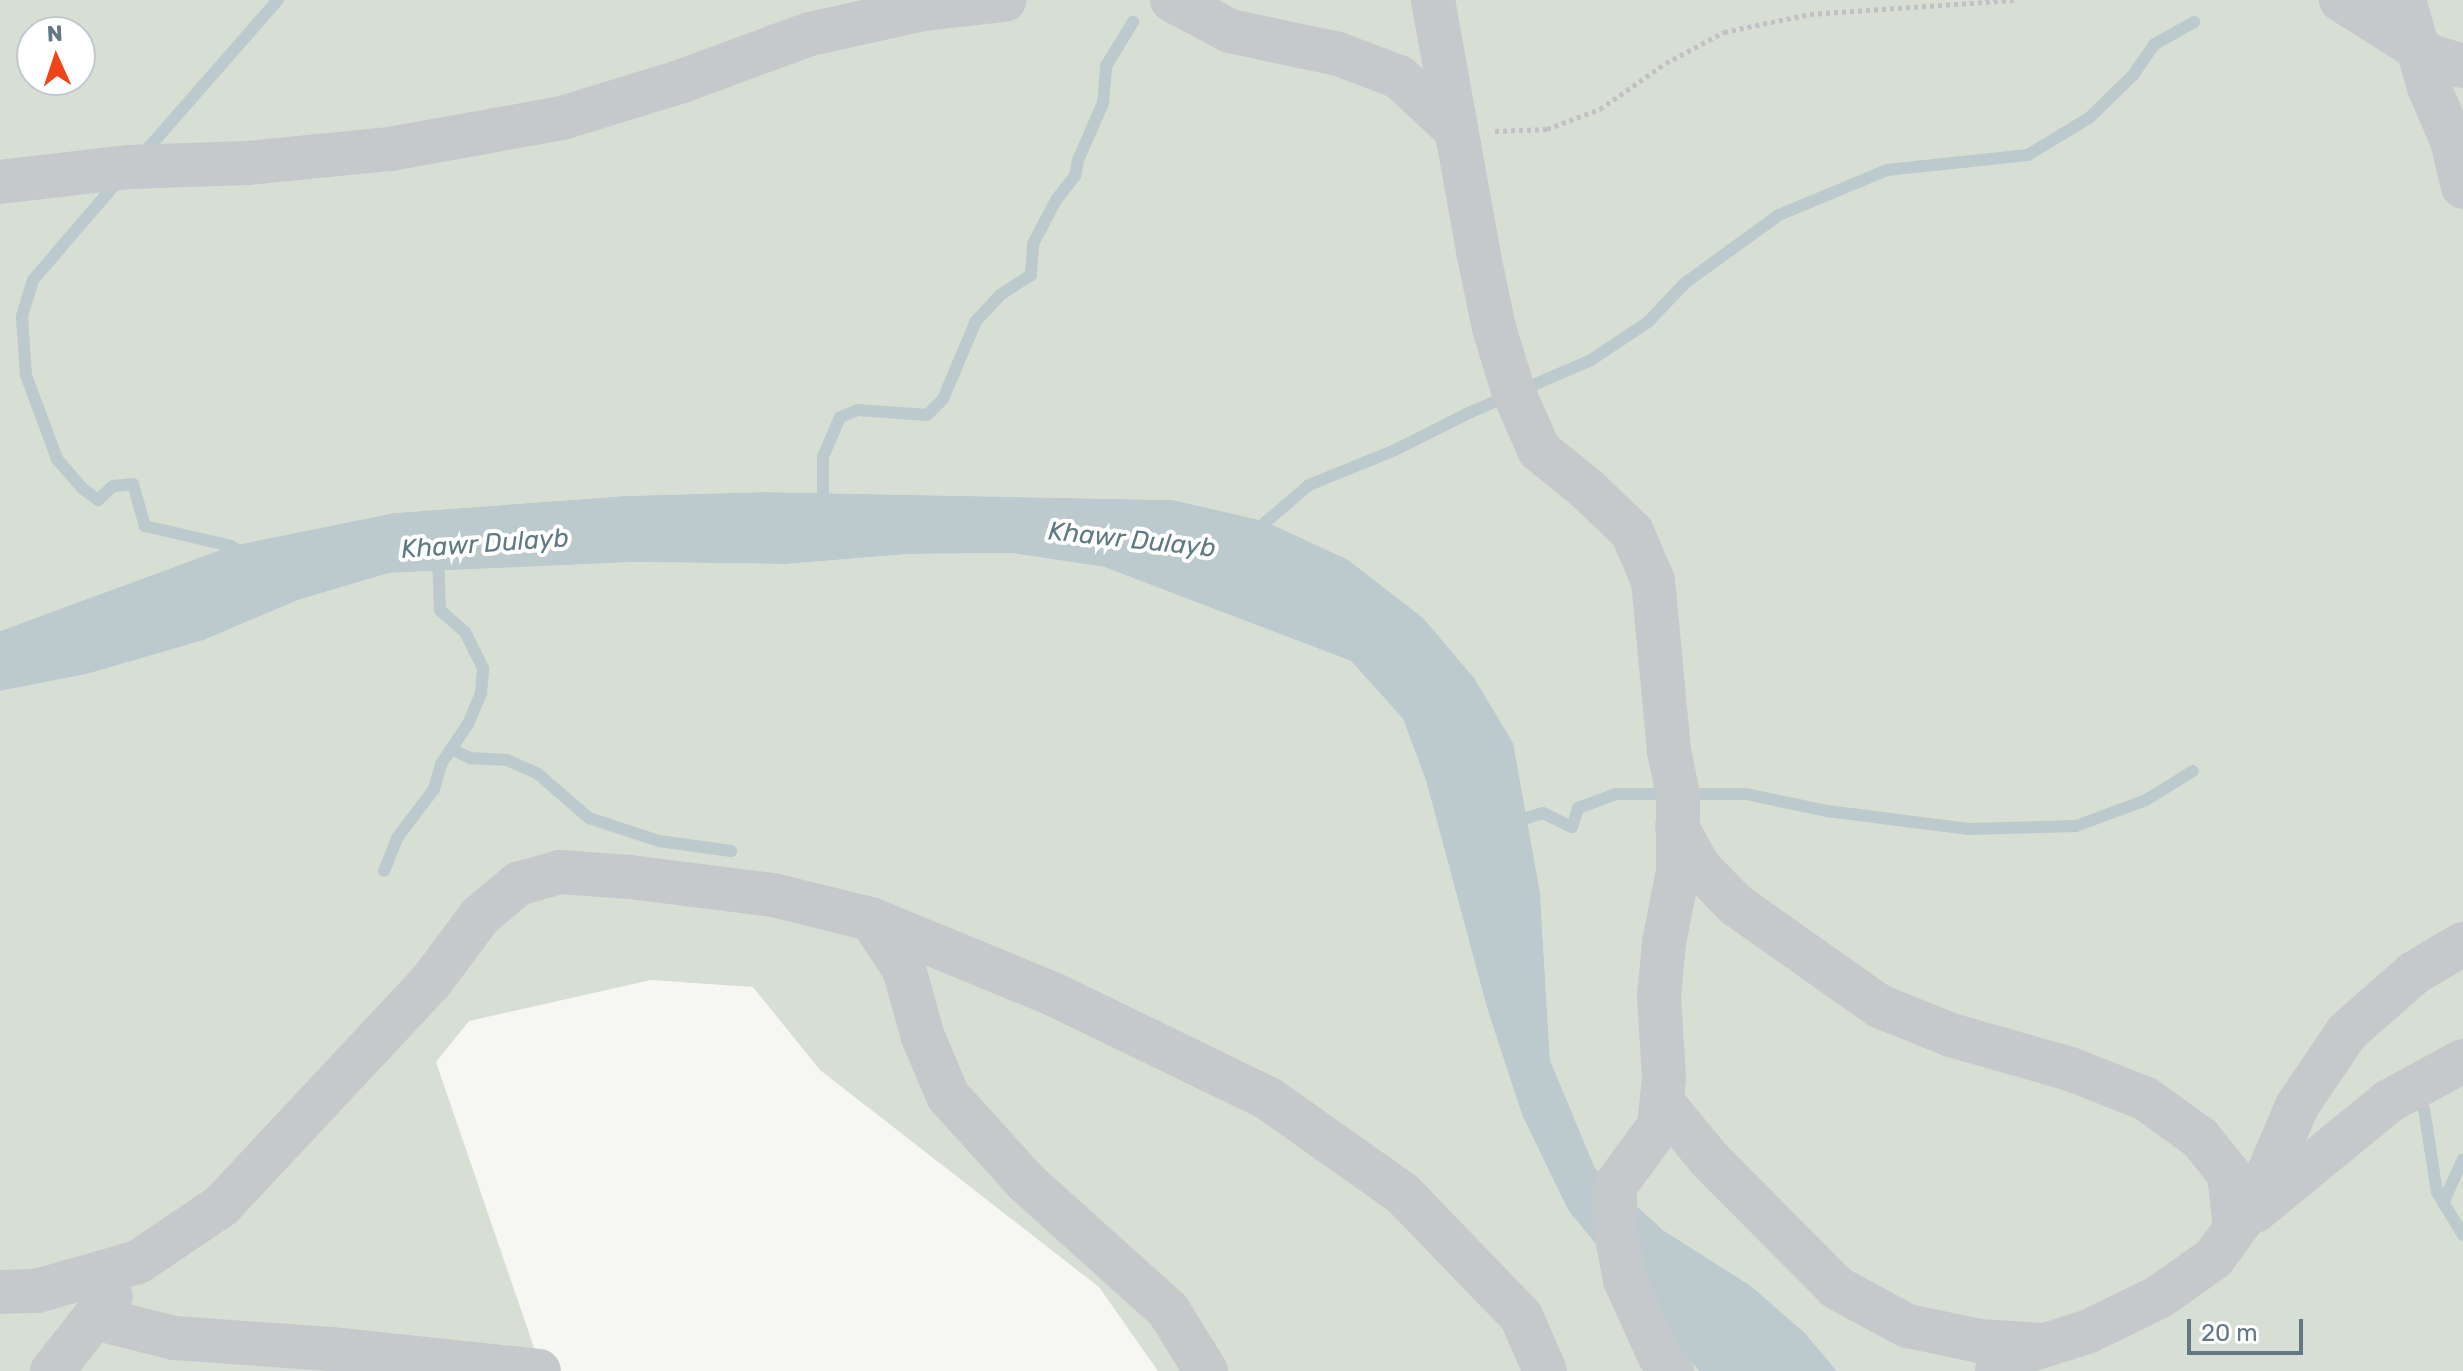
<!DOCTYPE html>
<html>
<head>
<meta charset="utf-8">
<style>
  body { margin:0 }
  #map { position:relative; width:2463px; height:1371px; overflow:hidden; background:#f6f6f2; font-family:Rubik,sans-serif }
  div>[style] { position:absolute }
  .green>* { inset:0; background:#d7ded3 }
  .water>* { inset:0; background:#bcc9cd }
  .stream>* { height:12px; margin:-6px; padding:0 6px; transform-origin:6px; border-radius:6px; background:#bcc9cd }
  .path>* { height:5px; margin-top:-2.5px; transform-origin:0; background:repeating-linear-gradient(90deg,#bfc1c3 0 4px,transparent 0 8px) }
  .minor>* { height:44px; margin:-22px; padding:0 22px; transform-origin:22px; border-radius:22px; background:#c5c9cc }
  span { translate:-50% -50%; white-space:nowrap; text-align:center; line-height:1.15; -webkit-text-stroke:8px #fff; paint-order:stroke }
  .water-label { font-size:26px; color:#5f7a82; font-style:italic }
  .north { position:absolute; left:16px; top:16px; width:80px; height:80px; box-sizing:border-box; background:#fff; border:2px solid #c1c9ce; border-radius:50%; rotate:357deg; font-size:22px; font-weight:700; line-height:32px; text-align:center; color:#637785 }
  .north::after { content:''; display:block; margin:auto; width:28px; height:36px; background:#ef4319; clip-path:polygon(50% 0,100% 100%,50% 72%,0 100%) }
  .scale { position:absolute; left:2187px; top:1319px; width:116px; height:36px; box-sizing:border-box; border:4px solid #637785; border-top:0; padding-left:10px; font-size:24px; line-height:28px; white-space:nowrap; color:#637785; -webkit-text-stroke:6px #fff; paint-order:stroke }
</style>
</head>
<body>
<div id="map">
  <div class="green">
    <div style="clip-path:polygon(evenodd,0 0,2463px 0,2463px 1371px,1837px 1371px,1805px 1333px,1751px 1286px,1663px 1230px,1595px 1168px,1550px 1060px,1540px 893px,1264px 521px,1173px 500px,763px 492px,624px 496px,394px 513px,231px 546px,0 631px,0 0,32px 32px,80px 32px,80px 80px,32px 80px,32px 32px)"></div>
    <div style="clip-path:polygon(1011px 553px,1104px 567px,1351px 661px,1403px 719px,1426px 781px,1487px 1008px,1522px 1115px,1568px 1210px,1699px 1371px,1158px 1371px,1099px 1287px,820px 1070px,753px 987px,651px 980px,469px 1021px,436px 1062px,542px 1371px,0 1371px,0 691px,87px 674px,204px 640px,298px 600px,389px 573px,633px 562px,786px 564px,910px 554px)"></div>
  </div>
  <div class="water">
    <div style="clip-path:polygon(763px 492px,1173px 500px,1264px 521px,1348px 560px,1423px 618px,1474px 678px,1513px 743px,1540px 893px,1550px 1060px,1595px 1168px,1663px 1230px,1751px 1286px,1805px 1333px,1837px 1371px,1699px 1371px,1568px 1210px,1522px 1115px,1487px 1008px,1426px 781px,1403px 719px,1351px 661px,1104px 567px,1011px 553px,910px 554px,786px 564px,633px 562px,389px 573px,298px 600px,204px 640px,87px 674px,0 691px,0 631px,231px 546px,394px 513px,624px 496px)"></div>
  </div>
  <div class="stream">
    <div style="left:143px;top:154px;width:205px;rotate:-48.8deg"></div>
    <div style="left:117px;top:182px;width:129px;rotate:130.6deg"></div>
    <div style="left:33px;top:280px;width:39px;rotate:107deg"></div>
    <div style="left:22px;top:317px;width:58px;rotate:86.1deg"></div>
    <div style="left:26px;top:375px;width:90px;rotate:69.7deg"></div>
    <div style="left:57px;top:459px;width:38px;rotate:49deg"></div>
    <div style="left:82px;top:488px;width:20px;rotate:37deg"></div>
    <div style="left:98px;top:500px;width:21px;rotate:-43deg"></div>
    <div style="left:113px;top:486px;width:20px;rotate:-6deg"></div>
    <div style="left:133px;top:484px;width:44px;rotate:74.1deg"></div>
    <div style="left:145px;top:526px;width:88px;rotate:13.1deg"></div>
    <div style="left:231px;top:546px;width:15px;rotate:32deg"></div>
    <div style="left:823px;top:508px;width:51px;rotate:-90deg"></div>
    <div style="left:823px;top:457px;width:43px;rotate:-67deg"></div>
    <div style="left:840px;top:417px;width:19px;rotate:-21deg"></div>
    <div style="left:858px;top:410px;width:69px;rotate:4.1deg"></div>
    <div style="left:927px;top:415px;width:23px;rotate:-45deg"></div>
    <div style="left:943px;top:399px;width:85px;rotate:-67.1deg"></div>
    <div style="left:976px;top:321px;width:35px;rotate:-47deg"></div>
    <div style="left:1000px;top:295px;width:37px;rotate:-33deg"></div>
    <div style="left:1031px;top:275px;width:31px;rotate:-86deg"></div>
    <div style="left:1033px;top:244px;width:50px;rotate:-62.4deg"></div>
    <div style="left:1056px;top:200px;width:31px;rotate:-52deg"></div>
    <div style="left:1075px;top:176px;width:16px;rotate:-79deg"></div>
    <div style="left:1078px;top:160px;width:62px;rotate:-66.3deg"></div>
    <div style="left:1103px;top:103px;width:37px;rotate:-85deg"></div>
    <div style="left:1106px;top:66px;width:52px;rotate:-58.5deg"></div>
    <div style="left:1254px;top:532px;width:72px;rotate:-40.5deg"></div>
    <div style="left:1309px;top:485px;width:93px;rotate:-22.1deg"></div>
    <div style="left:1395px;top:450px;width:85px;rotate:-26.6deg"></div>
    <div style="left:1471px;top:412px;width:131px;rotate:-23.4deg"></div>
    <div style="left:1591px;top:360px;width:69px;rotate:-33.7deg"></div>
    <div style="left:1648px;top:322px;width:54px;rotate:-46.5deg"></div>
    <div style="left:1685px;top:283px;width:116px;rotate:-35.9deg"></div>
    <div style="left:1779px;top:215px;width:117px;rotate:-22.6deg"></div>
    <div style="left:1887px;top:170px;width:142px;rotate:-6.1deg"></div>
    <div style="left:2028px;top:155px;width:71px;rotate:-31.2deg"></div>
    <div style="left:2089px;top:118px;width:62px;rotate:-44.3deg"></div>
    <div style="left:2133px;top:75px;width:38px;rotate:-55deg"></div>
    <div style="left:2155px;top:44px;width:45px;rotate:-29.4deg"></div>
    <div style="left:451px;top:749px;width:21px;rotate:25deg"></div>
    <div style="left:470px;top:758px;width:37px;rotate:3deg"></div>
    <div style="left:507px;top:760px;width:34px;rotate:24deg"></div>
    <div style="left:538px;top:774px;width:67px;rotate:40.8deg"></div>
    <div style="left:589px;top:818px;width:74px;rotate:18.2deg"></div>
    <div style="left:659px;top:841px;width:73px;rotate:7.9deg"></div>
    <div style="left:1517px;top:821px;width:27px;rotate:-17deg"></div>
    <div style="left:1543px;top:813px;width:32px;rotate:26deg"></div>
    <div style="left:1572px;top:827px;width:20px;rotate:-72deg"></div>
    <div style="left:1578px;top:808px;width:40px;rotate:-20.2deg"></div>
    <div style="left:1616px;top:794px;width:130px"></div>
    <div style="left:1746px;top:794px;width:83px;rotate:11.9deg"></div>
    <div style="left:1827px;top:811px;width:143px;rotate:7.2deg"></div>
    <div style="left:1969px;top:829px;width:107px;rotate:-1.6deg"></div>
    <div style="left:2076px;top:826px;width:75px;rotate:-20.4deg"></div>
    <div style="left:2146px;top:800px;width:55px;rotate:-31.7deg"></div>
    <div style="left:384px;top:871px;width:35px;rotate:-68deg"></div>
    <div style="left:397px;top:838px;width:61px;rotate:-52.9deg"></div>
    <div style="left:434px;top:789px;width:26px;rotate:-74deg"></div>
    <div style="left:441px;top:764px;width:48px;rotate:-56deg"></div>
    <div style="left:468px;top:724px;width:34px;rotate:-67deg"></div>
    <div style="left:481px;top:693px;width:25px;rotate:-85deg"></div>
    <div style="left:483px;top:668px;width:40px;rotate:-116.6deg"></div>
    <div style="left:465px;top:632px;width:33px;rotate:-139deg"></div>
    <div style="left:440px;top:610px;width:53px;rotate:-92.2deg"></div>
    <div style="left:2424px;top:1109px;width:84px;rotate:81.1deg"></div>
    <div style="left:2437px;top:1192px;width:50px;rotate:58.8deg"></div>
    <div style="left:2443px;top:1203px;width:48px;rotate:-65.6deg"></div>
  </div>
  <div class="path">
    <div style="left:1495px;top:131px;width:52px;rotate:-2.2deg"></div>
    <div style="left:1547px;top:129px;width:57px;rotate:-20.7deg"></div>
    <div style="left:1600px;top:109px;width:80px;rotate:-34.9deg"></div>
    <div style="left:1666px;top:63px;width:66px;rotate:-28.1deg"></div>
    <div style="left:1724px;top:32px;width:88px;rotate:-11.8deg"></div>
    <div style="left:1810px;top:14px;width:204px;rotate:-3.9deg"></div>
  </div>
  <div class="minor">
    <div style="left:1172px;top:0;width:66px;rotate:28.1deg"></div>
    <div style="left:1230px;top:31px;width:110px;rotate:12deg"></div>
    <div style="left:1338px;top:54px;width:65px;rotate:20.7deg"></div>
    <div style="left:1399px;top:77px;width:78px;rotate:42.9deg"></div>
    <div style="left:1433px;top:0;width:255px;rotate:79.8deg"></div>
    <div style="left:1478px;top:251px;width:79px;rotate:78.3deg"></div>
    <div style="left:1494px;top:328px;width:68px;rotate:72.9deg"></div>
    <div style="left:1514px;top:393px;width:62px;rotate:66.3deg"></div>
    <div style="left:1539px;top:450px;width:62px;rotate:39.1deg"></div>
    <div style="left:1587px;top:489px;width:62px;rotate:43.7deg"></div>
    <div style="left:1632px;top:532px;width:53px;rotate:66.8deg"></div>
    <div style="left:1653px;top:581px;width:171px;rotate:84.6deg"></div>
    <div style="left:1669px;top:751px;width:44px;rotate:78.2deg"></div>
    <div style="left:1678px;top:794px;width:77px;rotate:90deg"></div>
    <div style="left:1678px;top:871px;width:73px;rotate:101deg"></div>
    <div style="left:1664px;top:943px;width:53px;rotate:95.4deg"></div>
    <div style="left:1659px;top:996px;width:82px;rotate:86.5deg"></div>
    <div style="left:1664px;top:1078px;width:48px;rotate:95.9deg"></div>
    <div style="left:1659px;top:1126px;width:74px;rotate:126.3deg"></div>
    <div style="left:1615px;top:1186px;width:41px;rotate:90deg"></div>
    <div style="left:1615px;top:1227px;width:54px;rotate:79.3deg"></div>
    <div style="left:1625px;top:1280px;width:82px;rotate:65.6deg"></div>
    <div style="left:1659px;top:1355px;width:21px;rotate:51deg"></div>
    <div style="left:2341px;top:0;width:105px;rotate:32.2deg"></div>
    <div style="left:2430px;top:56px;width:34px;rotate:17deg"></div>
    <div style="left:2404px;top:0;width:91px;rotate:74deg"></div>
    <div style="left:2429px;top:87px;width:59px;rotate:66.9deg"></div>
    <div style="left:2452px;top:141px;width:47px;rotate:76.6deg"></div>
    <div style="left:0;top:182px;width:131px;rotate:-6.6deg"></div>
    <div style="left:130px;top:167px;width:117px;rotate:-2deg"></div>
    <div style="left:247px;top:163px;width:144px;rotate:-5.6deg"></div>
    <div style="left:390px;top:149px;width:175px;rotate:-10.2deg"></div>
    <div style="left:562px;top:118px;width:126px;rotate:-17.1deg"></div>
    <div style="left:682px;top:81px;width:136px;rotate:-20.2deg"></div>
    <div style="left:810px;top:34px;width:117px;rotate:-12.4deg"></div>
    <div style="left:924px;top:9px;width:81px;rotate:-6.4deg"></div>
    <div style="left:1677px;top:827px;width:46px;rotate:61.2deg"></div>
    <div style="left:1699px;top:867px;width:53px;rotate:45.8deg"></div>
    <div style="left:1736px;top:905px;width:175px;rotate:35.2deg"></div>
    <div style="left:1879px;top:1006px;width:78px;rotate:21.9deg"></div>
    <div style="left:1951px;top:1035px;width:124px;rotate:15.9deg"></div>
    <div style="left:2070px;top:1069px;width:82px;rotate:21.5deg"></div>
    <div style="left:2146px;top:1099px;width:67px;rotate:35.8deg"></div>
    <div style="left:2200px;top:1138px;width:46px;rotate:51.1deg"></div>
    <div style="left:2229px;top:1174px;width:54px;rotate:83.7deg"></div>
    <div style="left:871px;top:919px;width:60px;rotate:56.6deg"></div>
    <div style="left:904px;top:969px;width:71px;rotate:74.4deg"></div>
    <div style="left:923px;top:1037px;width:64px;rotate:67deg"></div>
    <div style="left:948px;top:1096px;width:118px;rotate:47.8deg"></div>
    <div style="left:1027px;top:1183px;width:190px;rotate:42deg"></div>
    <div style="left:1168px;top:1310px;width:72px;rotate:58.1deg"></div>
    <div style="left:1662px;top:1102px;width:75px;rotate:50.4deg"></div>
    <div style="left:1710px;top:1160px;width:180px;rotate:45.2deg"></div>
    <div style="left:1837px;top:1288px;width:81px;rotate:28.2deg"></div>
    <div style="left:1908px;top:1326px;width:73px;rotate:11.9deg"></div>
    <div style="left:1979px;top:1341px;width:65px;rotate:3.5deg"></div>
    <div style="left:2255px;top:1211px;width:173px;rotate:-39.4deg"></div>
    <div style="left:2389px;top:1101px;width:84px;rotate:-28.4deg"></div>
    <div style="left:0;top:1292px;width:37px;rotate:-2deg"></div>
    <div style="left:37px;top:1291px;width:105px;rotate:-16deg"></div>
    <div style="left:138px;top:1262px;width:100px;rotate:-34deg"></div>
    <div style="left:221px;top:1206px;width:306px;rotate:-46.9deg"></div>
    <div style="left:430px;top:983px;width:84px;rotate:-53.3deg"></div>
    <div style="left:480px;top:916px;width:50px;rotate:-40.1deg"></div>
    <div style="left:518px;top:884px;width:44px;rotate:-15.9deg"></div>
    <div style="left:560px;top:872px;width:70px;rotate:4.1deg"></div>
    <div style="left:630px;top:877px;width:144px;rotate:7.2deg"></div>
    <div style="left:773px;top:895px;width:101px;rotate:13.8deg"></div>
    <div style="left:871px;top:919px;width:197px;rotate:22.4deg"></div>
    <div style="left:1053px;top:994px;width:240px;rotate:25.9deg"></div>
    <div style="left:1269px;top:1099px;width:164px;rotate:35.3deg"></div>
    <div style="left:1403px;top:1194px;width:170px;rotate:46deg"></div>
    <div style="left:1521px;top:1316px;width:60px;rotate:66.4deg"></div>
    <div style="left:94px;top:1318px;width:82px;rotate:14deg"></div>
    <div style="left:174px;top:1338px;width:157px;rotate:4deg"></div>
    <div style="left:331px;top:1349px;width:209px;rotate:6deg"></div>
    <div style="left:52px;top:1371px;width:95px;rotate:-51.8deg"></div>
    <div style="left:1997px;top:1371px;width:23px;rotate:-43deg"></div>
    <div style="left:2014px;top:1355px;width:77px;rotate:-17.5deg"></div>
    <div style="left:2087px;top:1332px;width:80px;rotate:-25.9deg"></div>
    <div style="left:2159px;top:1297px;width:67px;rotate:-35.3deg"></div>
    <div style="left:2214px;top:1258px;width:75px;rotate:-54.2deg"></div>
    <div style="left:2258px;top:1197px;width:99px;rotate:-66.8deg"></div>
    <div style="left:2297px;top:1106px;width:89px;rotate:-56deg"></div>
    <div style="left:2347px;top:1032px;width:89px;rotate:-41.4deg"></div>
    <div style="left:2414px;top:973px;width:57px;rotate:-30.6deg"></div>
  </div>
  <div class="water-label">
    <span style="left:1132px;top:540px;rotate:6deg">Khawr Dulayb</span>
    <span style="left:485px;top:544px;rotate:-4deg">Khawr Dulayb</span>
  </div>
  <div class="north">N</div>
  <div class="scale">20 m</div>
</div>
</body>
</html>
